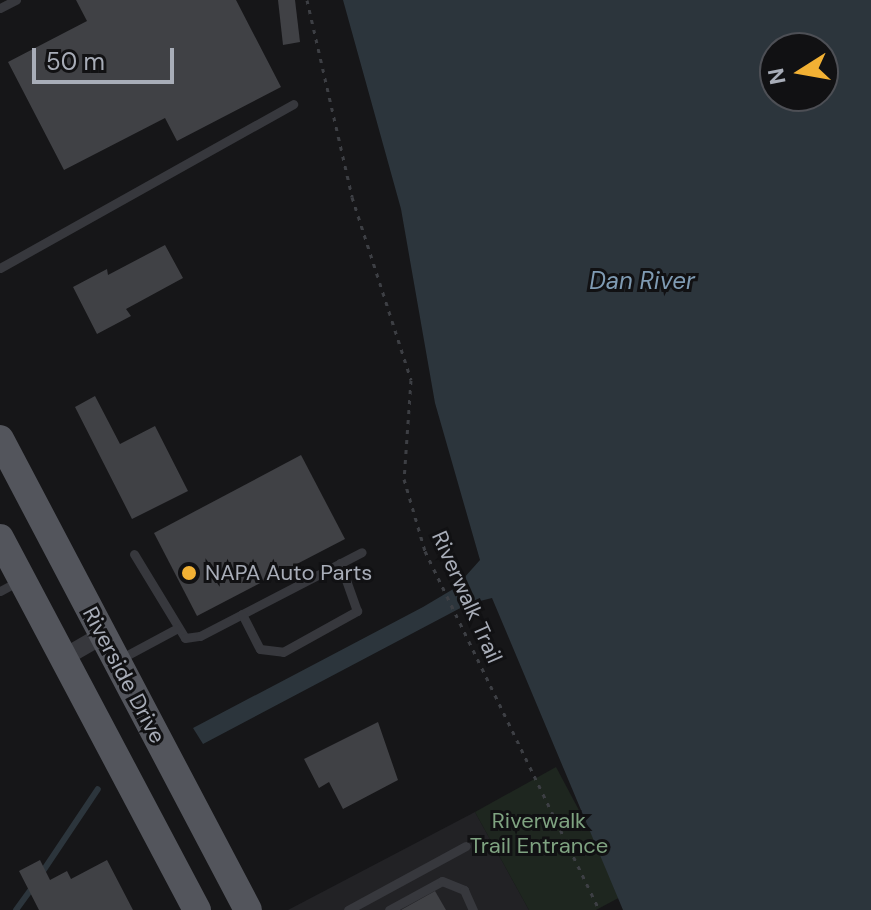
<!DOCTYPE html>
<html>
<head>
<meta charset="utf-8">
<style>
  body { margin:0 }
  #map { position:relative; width:871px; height:910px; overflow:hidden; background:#161618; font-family:"DM Sans",sans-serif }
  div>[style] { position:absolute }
  .built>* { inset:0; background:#222225 }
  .green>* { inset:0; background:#1e261f }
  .water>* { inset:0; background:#2c353c }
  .stream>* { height:6px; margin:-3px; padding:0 3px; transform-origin:3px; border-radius:3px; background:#2c353c }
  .building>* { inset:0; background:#404145 }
  .path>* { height:3px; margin-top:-1.5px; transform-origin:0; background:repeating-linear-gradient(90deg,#3d3f44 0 4px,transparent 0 10px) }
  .service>* { height:9px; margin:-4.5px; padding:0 4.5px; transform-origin:4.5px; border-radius:4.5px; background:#37383d }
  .minor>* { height:18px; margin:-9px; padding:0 9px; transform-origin:9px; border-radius:9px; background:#37383d }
  .primary>* { height:28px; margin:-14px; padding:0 14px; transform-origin:14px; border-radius:14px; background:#53555c }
  .dots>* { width:22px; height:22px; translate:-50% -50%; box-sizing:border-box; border:4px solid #111113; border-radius:50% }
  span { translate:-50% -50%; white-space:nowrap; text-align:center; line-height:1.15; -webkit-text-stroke:6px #111113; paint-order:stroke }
  .poi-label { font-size:22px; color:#a8adb8 }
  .left { translate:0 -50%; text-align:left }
  .street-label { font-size:22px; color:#a8adb8 }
  .park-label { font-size:22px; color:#7fa381 }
  .water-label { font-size:24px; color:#7f9bb3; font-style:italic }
  .north { position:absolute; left:759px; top:32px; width:80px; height:80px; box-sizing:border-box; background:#111113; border:2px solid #4d4f55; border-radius:50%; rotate:259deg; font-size:22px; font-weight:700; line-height:32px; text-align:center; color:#a8adb8 }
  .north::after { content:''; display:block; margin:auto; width:28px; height:36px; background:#f2b134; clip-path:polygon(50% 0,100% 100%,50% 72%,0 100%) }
  .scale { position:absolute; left:32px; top:48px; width:142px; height:36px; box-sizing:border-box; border:4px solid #a8adb8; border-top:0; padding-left:10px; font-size:24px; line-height:28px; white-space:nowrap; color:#a8adb8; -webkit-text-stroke:6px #111113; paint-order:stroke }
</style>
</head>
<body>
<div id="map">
  <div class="built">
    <div style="clip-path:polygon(475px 812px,529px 910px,288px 910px)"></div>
  </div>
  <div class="green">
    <div style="clip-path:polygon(556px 767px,624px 895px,596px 910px,529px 910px,475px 812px)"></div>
  </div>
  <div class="water">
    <div style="clip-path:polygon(evenodd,343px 0,871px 0,871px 910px,623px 910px,492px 598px,468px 604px,203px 744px,193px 728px,423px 607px,455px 588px,480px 560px,435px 403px,401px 209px,343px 0,775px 48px,823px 48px,823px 96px,775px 96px,775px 48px)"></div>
  </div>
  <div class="stream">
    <div style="left:41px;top:874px;width:102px;rotate:-56.2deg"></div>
    <div style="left:16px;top:910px;width:29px;rotate:-54deg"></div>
  </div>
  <div class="building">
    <div style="clip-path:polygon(76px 0,236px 0,281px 87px,177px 141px,165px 118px,64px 170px,8px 62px,87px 21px)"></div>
    <div style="clip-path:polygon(278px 0,295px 0,300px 42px,283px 45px)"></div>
    <div style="clip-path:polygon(165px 245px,183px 278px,126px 309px,131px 316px,97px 334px,73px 287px,107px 269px,108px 275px)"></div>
    <div style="clip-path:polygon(95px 396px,120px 444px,155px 426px,188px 491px,132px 519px,75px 407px)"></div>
    <div style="clip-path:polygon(301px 455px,345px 539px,197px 616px,154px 533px)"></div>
    <div style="clip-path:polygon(378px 722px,398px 780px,343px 809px,329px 782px,319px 788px,304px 759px)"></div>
    <div style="clip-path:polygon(40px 860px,50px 880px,67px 871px,71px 879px,107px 860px,133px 910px,39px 910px,19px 871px)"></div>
    <div style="clip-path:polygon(435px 891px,446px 910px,401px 910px)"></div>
  </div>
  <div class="path">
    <div style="left:307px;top:0;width:202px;rotate:77.1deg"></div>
    <div style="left:352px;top:197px;width:192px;rotate:72.1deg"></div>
    <div style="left:411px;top:380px;width:99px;rotate:94deg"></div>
    <div style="left:404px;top:479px;width:75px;rotate:73.7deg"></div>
    <div style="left:425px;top:551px;width:399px;rotate:64.1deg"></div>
  </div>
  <div class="service">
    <div style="left:0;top:8px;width:18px;rotate:-27deg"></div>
    <div style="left:0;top:268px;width:336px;rotate:-29.2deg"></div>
    <div style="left:134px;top:554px;width:98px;rotate:58.7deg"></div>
    <div style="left:185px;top:638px;width:15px;rotate:-8deg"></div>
    <div style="left:200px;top:636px;width:182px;rotate:-27.4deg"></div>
    <div style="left:0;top:591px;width:21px;rotate:-28deg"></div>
    <div style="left:242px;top:614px;width:39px;rotate:63deg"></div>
    <div style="left:260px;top:649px;width:23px;rotate:7deg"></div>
    <div style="left:283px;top:652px;width:85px;rotate:-29deg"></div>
    <div style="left:357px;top:611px;width:51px;rotate:-109.5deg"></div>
    <div style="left:120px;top:659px;width:64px;rotate:-28.2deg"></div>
    <div style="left:348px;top:910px;width:134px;rotate:-28.5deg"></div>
    <div style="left:389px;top:910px;width:60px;rotate:-28.7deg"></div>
    <div style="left:442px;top:881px;width:24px;rotate:22deg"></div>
    <div style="left:464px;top:890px;width:22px;rotate:66deg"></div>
  </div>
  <div class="minor">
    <div style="left:63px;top:658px;width:46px;rotate:-29.9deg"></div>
  </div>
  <div class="primary">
    <div style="left:0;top:439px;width:532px;rotate:62.23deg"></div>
    <div style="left:0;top:538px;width:421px;rotate:62.1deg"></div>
  </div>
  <div class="dots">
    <div style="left:189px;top:573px;background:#f2b134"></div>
  </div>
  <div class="poi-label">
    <span class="left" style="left:205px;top:573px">NAPA Auto Parts</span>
  </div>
  <div class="street-label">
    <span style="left:467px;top:597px;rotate:66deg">Riverwalk Trail</span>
    <span style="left:124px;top:675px;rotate:62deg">Riverside Drive</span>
  </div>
  <div class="park-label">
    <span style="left:539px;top:833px">Riverwalk<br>Trail Entrance</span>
  </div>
  <div class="water-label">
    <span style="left:642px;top:281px">Dan River</span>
  </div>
  <div class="north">N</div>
  <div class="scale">50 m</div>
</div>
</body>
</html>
